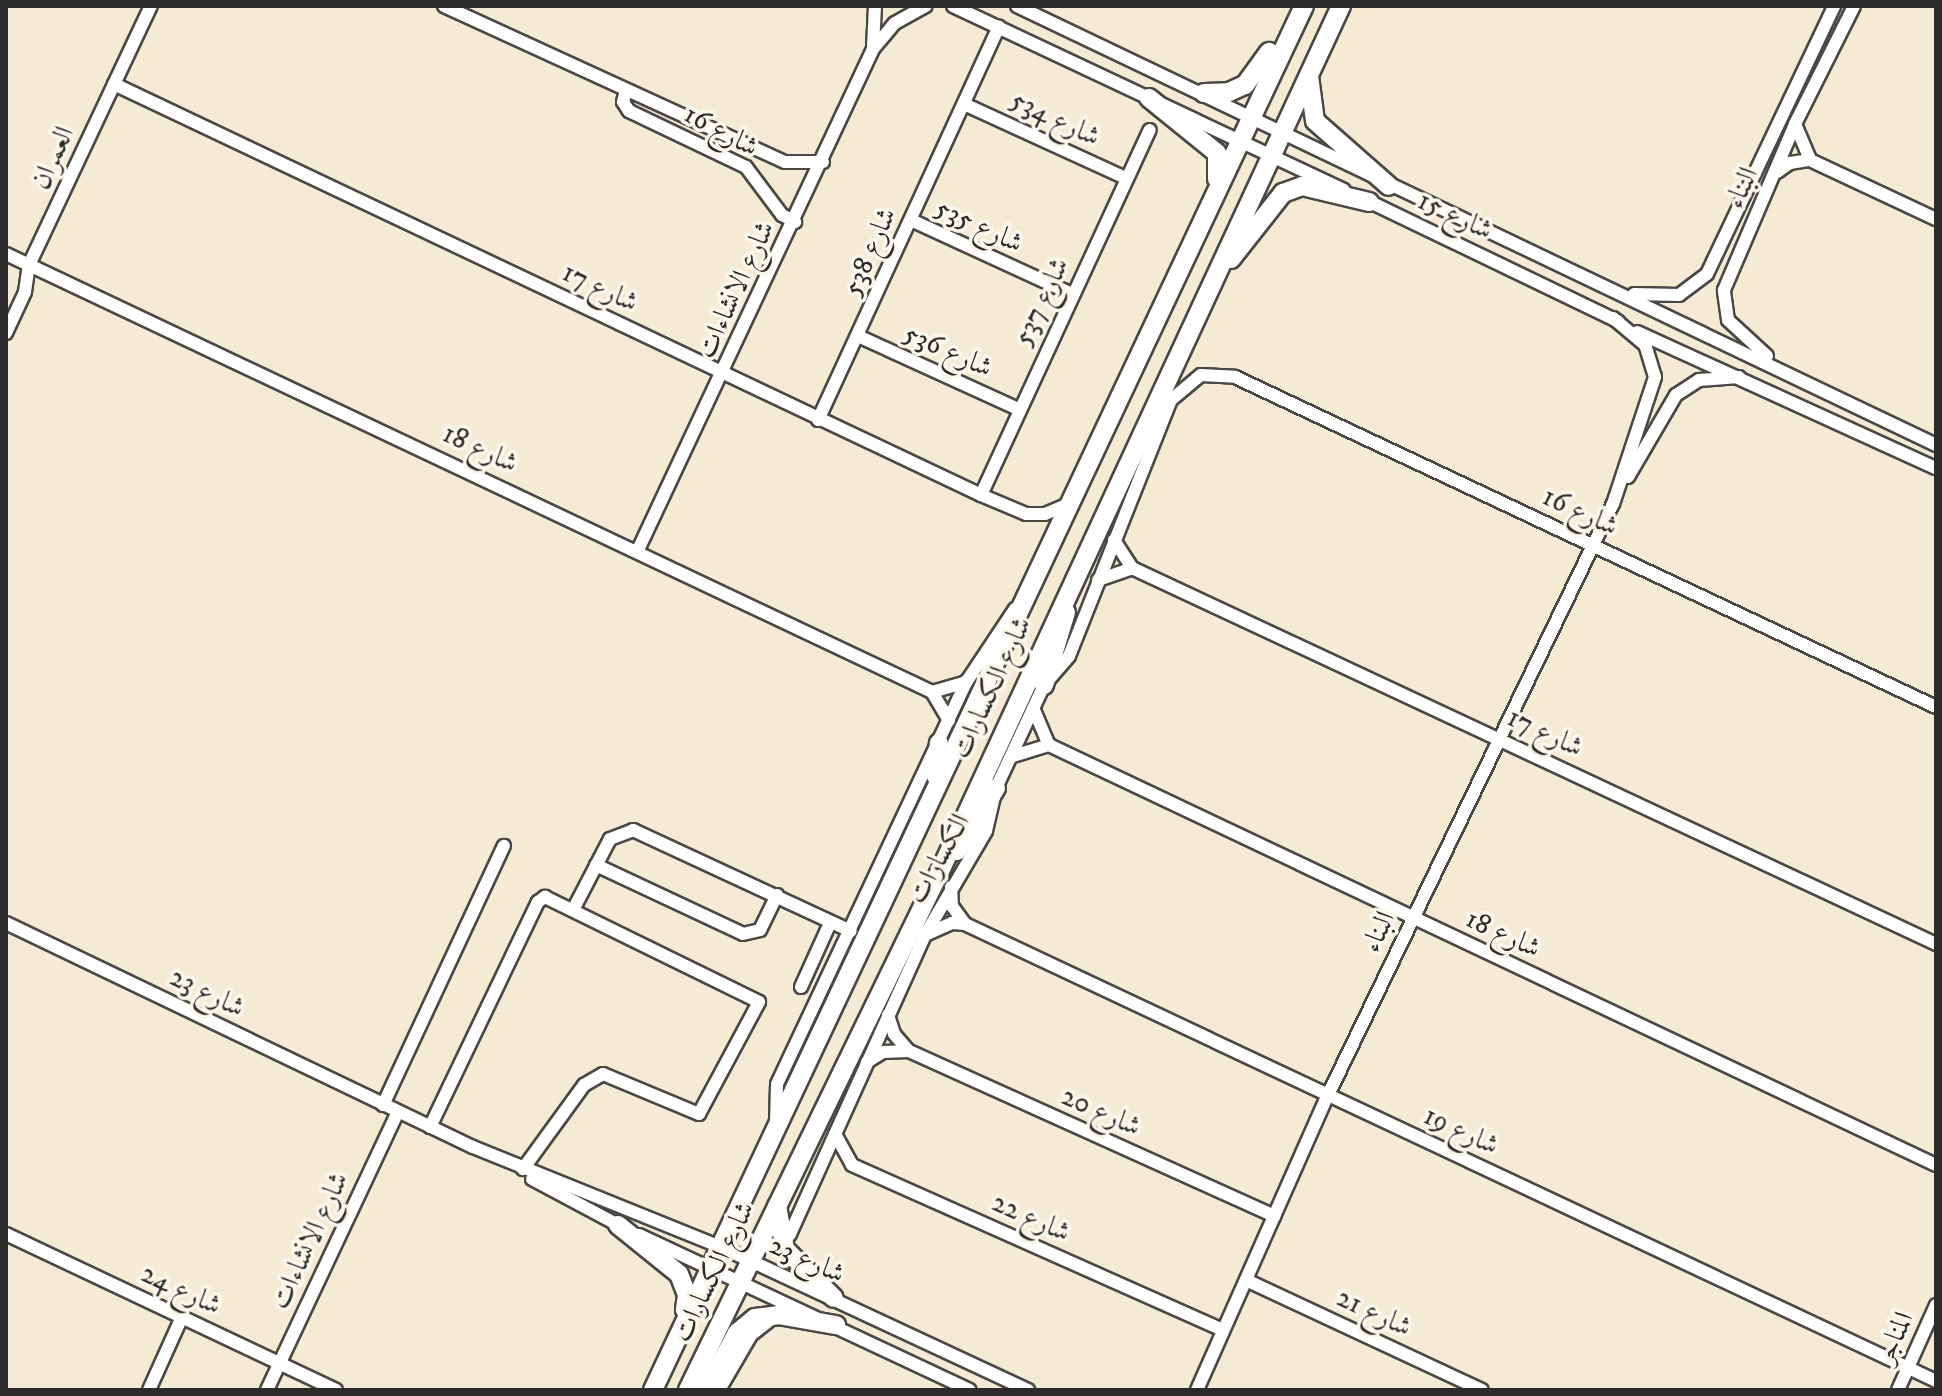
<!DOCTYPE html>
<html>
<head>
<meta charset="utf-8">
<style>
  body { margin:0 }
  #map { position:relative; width:1942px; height:1396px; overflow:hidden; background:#f5ebd5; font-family:"IM FELL DW Pica",Amiri,serif }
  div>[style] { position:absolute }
  .roads { filter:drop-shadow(2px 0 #494844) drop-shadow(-2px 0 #494844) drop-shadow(0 2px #494844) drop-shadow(0 -2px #494844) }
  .street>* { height:12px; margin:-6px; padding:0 6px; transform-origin:6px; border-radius:6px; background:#fff }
  .secondary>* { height:18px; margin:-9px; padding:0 9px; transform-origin:9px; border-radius:9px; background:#fff }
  span { translate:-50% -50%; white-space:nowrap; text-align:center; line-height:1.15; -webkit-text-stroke:7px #fbf7ec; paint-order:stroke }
  .street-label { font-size:28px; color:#2b2b2b }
  .frame { position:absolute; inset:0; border:8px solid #2b2b2b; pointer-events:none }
</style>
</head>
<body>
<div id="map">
  <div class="roads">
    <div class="street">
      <div style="left:444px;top:6px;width:375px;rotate:24.6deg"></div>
      <div style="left:785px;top:162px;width:38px"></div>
      <div style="left:953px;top:6px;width:432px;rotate:25.2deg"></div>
      <div style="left:1017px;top:6px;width:1018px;rotate:25.53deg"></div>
      <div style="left:873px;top:47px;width:41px;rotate:-87.2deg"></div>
      <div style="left:114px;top:84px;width:959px;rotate:25.36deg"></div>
      <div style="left:981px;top:495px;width:49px;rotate:22.9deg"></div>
      <div style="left:1026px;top:514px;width:19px"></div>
      <div style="left:1045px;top:514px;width:25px;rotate:-23deg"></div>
      <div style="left:626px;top:90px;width:12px;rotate:104deg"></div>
      <div style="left:623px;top:102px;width:11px;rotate:56deg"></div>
      <div style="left:629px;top:111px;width:130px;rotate:25.6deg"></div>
      <div style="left:746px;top:167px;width:60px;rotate:53.1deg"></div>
      <div style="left:782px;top:215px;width:15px;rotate:28deg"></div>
      <div style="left:964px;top:104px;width:178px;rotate:24.6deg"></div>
      <div style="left:1795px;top:124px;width:39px;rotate:67deg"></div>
      <div style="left:1777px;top:172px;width:16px;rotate:-35deg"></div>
      <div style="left:1790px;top:163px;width:20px;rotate:-9deg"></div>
      <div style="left:1810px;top:160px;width:139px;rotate:25.1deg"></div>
      <div style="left:1364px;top:199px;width:282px;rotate:25.7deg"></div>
      <div style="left:911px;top:220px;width:177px;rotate:24.7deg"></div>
      <div style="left:6px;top:254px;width:1024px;rotate:25.31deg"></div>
      <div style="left:932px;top:692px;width:33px;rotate:59deg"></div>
      <div style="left:1634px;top:294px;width:45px;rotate:1.3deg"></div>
      <div style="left:1679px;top:295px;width:35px;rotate:-37deg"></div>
      <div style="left:1707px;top:274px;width:297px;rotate:-64.6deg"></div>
      <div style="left:1637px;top:332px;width:328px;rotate:24.5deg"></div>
      <div style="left:6px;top:333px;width:45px;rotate:-65.1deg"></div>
      <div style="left:25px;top:292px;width:27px;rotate:-82deg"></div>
      <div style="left:29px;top:265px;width:286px;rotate:-64.8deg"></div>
      <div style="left:858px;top:336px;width:176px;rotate:24.5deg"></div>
      <div style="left:1767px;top:356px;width:53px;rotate:-137.3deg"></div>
      <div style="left:1728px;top:320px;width:30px;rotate:-98deg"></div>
      <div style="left:1724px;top:290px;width:181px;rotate:-66.8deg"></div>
      <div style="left:1795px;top:124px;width:132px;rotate:-63.4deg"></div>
      <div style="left:818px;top:420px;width:433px;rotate:-65.3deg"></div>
      <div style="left:1628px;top:477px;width:95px;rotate:-59.7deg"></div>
      <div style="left:1676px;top:395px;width:27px;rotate:-33deg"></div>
      <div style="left:1699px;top:380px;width:40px;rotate:-4.3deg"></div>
      <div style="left:981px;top:495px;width:402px;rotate:-65.2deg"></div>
      <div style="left:1114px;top:540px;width:33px;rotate:57deg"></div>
      <div style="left:1132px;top:568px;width:888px;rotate:25.06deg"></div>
      <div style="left:638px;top:550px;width:553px;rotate:-64.87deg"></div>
      <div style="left:873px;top:49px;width:34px;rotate:-50deg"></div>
      <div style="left:895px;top:23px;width:35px;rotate:-29deg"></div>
      <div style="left:1098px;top:580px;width:36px;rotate:-19deg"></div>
      <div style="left:932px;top:692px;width:36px;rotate:-16deg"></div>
      <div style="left:1034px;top:710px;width:38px;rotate:67deg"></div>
      <div style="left:1049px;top:745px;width:981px;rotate:25.34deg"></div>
      <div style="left:1013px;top:756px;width:38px;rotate:-17deg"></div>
      <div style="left:596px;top:865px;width:162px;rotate:25.1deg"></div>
      <div style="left:743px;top:934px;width:17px;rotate:-13deg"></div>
      <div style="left:760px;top:930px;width:39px;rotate:-64deg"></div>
      <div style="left:951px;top:887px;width:19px;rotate:87deg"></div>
      <div style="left:952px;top:906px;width:22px;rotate:54deg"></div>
      <div style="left:573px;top:910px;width:80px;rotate:-62.5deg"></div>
      <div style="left:610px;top:839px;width:25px;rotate:-21deg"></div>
      <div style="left:633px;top:830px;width:240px;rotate:24.9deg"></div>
      <div style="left:6px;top:923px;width:518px;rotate:25.63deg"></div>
      <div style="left:473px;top:1147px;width:267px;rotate:22deg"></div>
      <div style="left:721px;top:1247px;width:339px;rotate:25deg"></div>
      <div style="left:925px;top:935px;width:30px;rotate:-24deg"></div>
      <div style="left:952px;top:923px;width:13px;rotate:4deg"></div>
      <div style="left:965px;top:924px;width:1073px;rotate:25.2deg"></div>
      <div style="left:801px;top:987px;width:70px;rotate:-65.6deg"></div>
      <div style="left:888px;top:1015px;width:20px;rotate:72deg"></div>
      <div style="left:894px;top:1034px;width:23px;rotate:49deg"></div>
      <div style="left:909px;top:1051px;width:401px;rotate:24.3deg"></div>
      <div style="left:867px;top:1062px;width:19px;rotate:-32deg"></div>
      <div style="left:883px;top:1052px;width:26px;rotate:-2deg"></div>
      <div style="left:383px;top:1105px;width:286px;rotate:-65deg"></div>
      <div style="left:776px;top:1125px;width:41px;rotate:-88.6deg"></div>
      <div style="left:777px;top:1084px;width:446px;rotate:-64.8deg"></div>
      <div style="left:967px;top:681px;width:87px;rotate:-56.3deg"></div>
      <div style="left:430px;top:1127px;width:250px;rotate:-64.4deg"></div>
      <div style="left:538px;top:902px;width:9px;rotate:-36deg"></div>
      <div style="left:545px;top:897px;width:238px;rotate:26.1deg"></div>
      <div style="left:759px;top:1002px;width:127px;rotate:118.2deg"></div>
      <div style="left:699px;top:1114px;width:104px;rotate:-157.4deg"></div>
      <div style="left:603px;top:1074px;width:22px;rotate:150deg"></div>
      <div style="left:584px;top:1085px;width:104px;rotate:126deg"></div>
      <div style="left:835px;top:1134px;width:35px;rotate:61deg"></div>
      <div style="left:852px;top:1165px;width:406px;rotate:24deg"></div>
      <div style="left:532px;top:1179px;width:102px;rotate:28.1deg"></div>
      <div style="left:6px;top:1234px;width:365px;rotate:25.3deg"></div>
      <div style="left:639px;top:1235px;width:365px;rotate:25.1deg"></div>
      <div style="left:758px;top:1247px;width:25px;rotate:-9deg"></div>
      <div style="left:783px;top:1243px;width:11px;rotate:-52deg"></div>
      <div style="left:790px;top:1234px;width:328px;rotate:-65.7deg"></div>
      <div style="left:925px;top:935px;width:121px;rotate:-59.6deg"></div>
      <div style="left:986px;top:831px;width:44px;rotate:-76.9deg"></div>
      <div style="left:996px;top:788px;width:114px;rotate:-65deg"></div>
      <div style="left:1044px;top:685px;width:38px;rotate:-49deg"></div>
      <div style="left:1069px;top:656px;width:276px;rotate:-68.3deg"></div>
      <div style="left:1171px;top:400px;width:39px;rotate:-40deg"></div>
      <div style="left:1201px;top:375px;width:34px;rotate:3deg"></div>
      <div style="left:1235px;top:377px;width:775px;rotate:25.21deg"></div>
      <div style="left:1246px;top:1280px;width:260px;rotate:25deg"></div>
      <div style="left:149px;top:1390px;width:80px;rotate:-65.7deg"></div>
      <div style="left:267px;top:1390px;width:307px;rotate:-64.8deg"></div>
      <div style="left:719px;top:1390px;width:64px;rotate:-59.8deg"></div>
      <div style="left:751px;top:1335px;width:29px;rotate:-38deg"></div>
      <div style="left:1197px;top:1390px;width:323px;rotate:-66.1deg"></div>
      <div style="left:1328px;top:1095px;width:656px;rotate:-64.26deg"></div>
      <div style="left:1613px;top:504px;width:134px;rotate:-71.7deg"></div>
      <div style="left:1655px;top:377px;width:34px;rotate:-107deg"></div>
      <div style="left:1645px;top:345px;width:42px;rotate:-139.8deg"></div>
      <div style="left:1898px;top:1390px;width:93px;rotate:-65.9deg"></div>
    </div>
    <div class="secondary">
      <div style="left:1309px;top:76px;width:45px;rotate:82.4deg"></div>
      <div style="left:1315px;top:121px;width:98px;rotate:41.3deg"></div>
      <div style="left:1204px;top:93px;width:25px;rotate:-2deg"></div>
      <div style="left:1229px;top:92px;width:17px;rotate:-24deg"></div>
      <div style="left:1245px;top:85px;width:41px;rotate:-54deg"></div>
      <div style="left:1149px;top:98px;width:87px;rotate:39deg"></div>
      <div style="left:1217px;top:153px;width:26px;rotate:90deg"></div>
      <div style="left:1231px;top:259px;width:84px;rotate:-51.8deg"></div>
      <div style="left:1283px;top:193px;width:20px;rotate:-20deg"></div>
      <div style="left:1302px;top:186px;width:69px;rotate:13.4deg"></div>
      <div style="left:1044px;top:685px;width:76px;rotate:-73.2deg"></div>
      <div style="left:936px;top:776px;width:33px;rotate:-85deg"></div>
      <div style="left:957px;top:851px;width:74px;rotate:-58.2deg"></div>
      <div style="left:777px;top:1206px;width:44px;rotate:79.5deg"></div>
      <div style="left:785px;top:1249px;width:69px;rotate:45deg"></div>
      <div style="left:618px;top:1225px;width:78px;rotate:38.8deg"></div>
      <div style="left:679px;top:1274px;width:22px;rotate:69deg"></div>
      <div style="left:687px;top:1295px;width:15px;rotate:98deg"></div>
      <div style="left:653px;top:1390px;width:1529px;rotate:-64.81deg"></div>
      <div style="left:688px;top:1390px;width:581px;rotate:-64.1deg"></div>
      <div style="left:942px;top:867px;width:949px;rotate:-65.14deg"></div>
      <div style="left:697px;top:1390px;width:17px;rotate:-33deg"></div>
      <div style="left:711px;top:1381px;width:55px;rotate:-61.6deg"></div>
      <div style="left:737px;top:1333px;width:23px;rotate:-40deg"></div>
      <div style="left:755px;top:1318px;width:23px;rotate:-7deg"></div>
      <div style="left:778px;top:1315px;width:59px;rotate:9.8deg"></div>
    </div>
  </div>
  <div class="street-label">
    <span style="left:1055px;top:119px;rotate:25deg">شارع 534</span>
    <span style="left:721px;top:131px;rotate:28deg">شارع 16</span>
    <span style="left:53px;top:158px;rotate:-65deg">العمران</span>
    <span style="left:1742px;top:188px;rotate:-65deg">البناء</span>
    <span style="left:1455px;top:216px;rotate:25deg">شارع 15</span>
    <span style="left:979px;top:226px;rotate:25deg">شارع 535</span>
    <span style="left:870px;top:252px;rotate:-66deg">شارع 538</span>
    <span style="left:600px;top:288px;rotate:25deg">شارع 17</span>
    <span style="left:736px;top:290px;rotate:-65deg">شارع الانشاءات</span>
    <span style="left:1042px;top:302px;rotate:-65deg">شارع 537</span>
    <span style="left:948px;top:351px;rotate:24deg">شارع 536</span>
    <span style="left:480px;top:449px;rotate:25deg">شارع 18</span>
    <span style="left:1580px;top:512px;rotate:25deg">شارع 16</span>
    <span style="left:992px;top:688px;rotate:-65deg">شارع الكسارات</span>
    <span style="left:1545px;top:733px;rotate:25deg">شارع 17</span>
    <span style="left:939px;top:859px;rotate:-61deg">الكسارات</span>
    <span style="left:1379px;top:932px;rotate:-65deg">البناء</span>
    <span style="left:1503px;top:934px;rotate:25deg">شارع 18</span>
    <span style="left:207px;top:993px;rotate:26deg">شارع 23</span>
    <span style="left:1101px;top:1112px;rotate:24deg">شارع 20</span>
    <span style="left:1461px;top:1131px;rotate:25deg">شارع 19</span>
    <span style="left:1031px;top:1218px;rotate:24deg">شارع 22</span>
    <span style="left:310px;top:1241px;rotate:-65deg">شارع الانشاءات</span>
    <span style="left:807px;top:1260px;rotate:24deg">شارع 23</span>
    <span style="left:714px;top:1272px;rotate:-64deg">شارع الكسارات</span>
    <span style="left:181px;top:1290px;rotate:25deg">شارع 24</span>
    <span style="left:1374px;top:1313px;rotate:25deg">شارع 21</span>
    <span style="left:1895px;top:1338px;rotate:-66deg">المناجر</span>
  </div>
  <div class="frame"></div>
</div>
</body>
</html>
